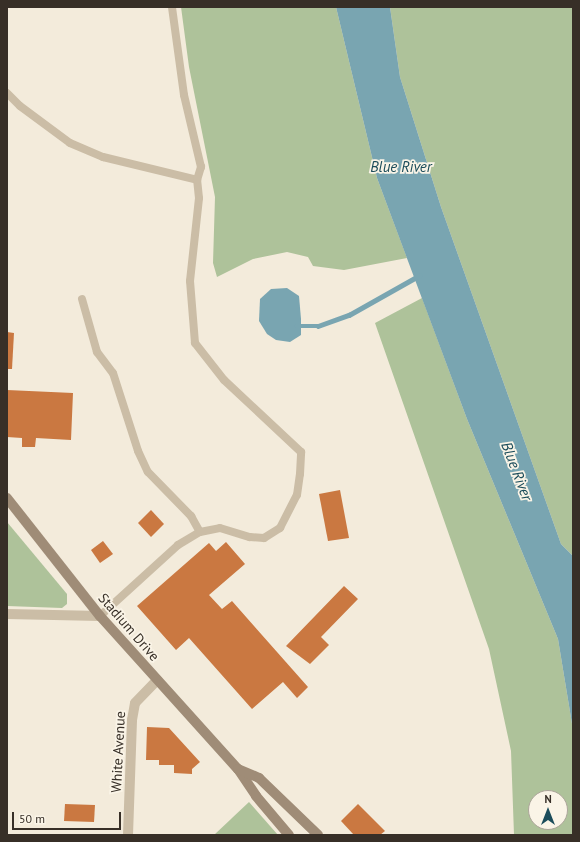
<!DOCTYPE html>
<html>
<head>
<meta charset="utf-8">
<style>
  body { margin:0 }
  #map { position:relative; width:580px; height:842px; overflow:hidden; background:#f3ebdb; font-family:"PT Sans",sans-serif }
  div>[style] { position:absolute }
  .green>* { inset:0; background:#aec29a }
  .water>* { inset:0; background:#79a5b1 }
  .stream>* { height:4.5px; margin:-2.25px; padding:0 2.25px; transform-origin:2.25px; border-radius:2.25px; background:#79a5b1 }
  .building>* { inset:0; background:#ca7841 }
  .service>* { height:8px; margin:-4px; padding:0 4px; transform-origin:4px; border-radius:4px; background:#cbbda6 }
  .minor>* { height:10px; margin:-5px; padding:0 5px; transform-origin:5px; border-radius:5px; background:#cbbda6 }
  .tertiary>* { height:10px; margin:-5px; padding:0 5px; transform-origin:5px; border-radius:5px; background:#cbbda6 }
  .secondary>* { height:10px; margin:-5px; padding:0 5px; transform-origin:5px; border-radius:5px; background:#9f8c77 }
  span { translate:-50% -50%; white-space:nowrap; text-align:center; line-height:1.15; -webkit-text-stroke:3.5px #faf4e7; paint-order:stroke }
  .street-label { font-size:14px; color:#372f27 }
  .water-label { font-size:15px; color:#1b4c5a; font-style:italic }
  .frame { position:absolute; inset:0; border:8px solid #372f27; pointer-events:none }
  .north { position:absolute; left:528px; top:790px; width:40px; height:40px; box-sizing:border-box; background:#faf4e7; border:1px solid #aca59a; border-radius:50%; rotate:0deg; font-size:11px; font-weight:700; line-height:16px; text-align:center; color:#372f27 }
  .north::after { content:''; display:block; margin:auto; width:14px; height:18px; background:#1b4c5a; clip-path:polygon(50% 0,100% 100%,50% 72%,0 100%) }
  .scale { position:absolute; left:12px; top:812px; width:109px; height:18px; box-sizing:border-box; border:2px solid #372f27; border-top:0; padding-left:5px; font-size:12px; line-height:14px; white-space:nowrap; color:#372f27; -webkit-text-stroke:3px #faf4e7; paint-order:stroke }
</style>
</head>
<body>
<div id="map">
  <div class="green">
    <div style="clip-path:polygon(181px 7px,336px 7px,377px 178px,407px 258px,344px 270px,313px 266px,308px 257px,287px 252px,253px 259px,217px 277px,213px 263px,215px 197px,189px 67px)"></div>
    <div style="clip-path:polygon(390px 7px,573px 7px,573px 556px,561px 544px,441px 207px,400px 77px)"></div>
    <div style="clip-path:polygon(evenodd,422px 298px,467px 419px,558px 639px,573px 730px,573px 835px,514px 835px,511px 751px,489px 649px,375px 323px,422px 298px,536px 798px,560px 798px,560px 822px,536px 822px,536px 798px)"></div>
    <div style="clip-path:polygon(7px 522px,67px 594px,67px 604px,62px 608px,7px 606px)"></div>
    <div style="clip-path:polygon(249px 802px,278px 835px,214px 835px)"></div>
  </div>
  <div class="water">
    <div style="clip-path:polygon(336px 7px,390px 7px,400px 77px,441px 207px,561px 544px,573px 556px,573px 730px,558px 639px,467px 419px,377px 178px)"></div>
    <div style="clip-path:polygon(287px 288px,299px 296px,301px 319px,301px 335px,290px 342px,276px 340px,267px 334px,259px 321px,260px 299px,271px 289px)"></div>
  </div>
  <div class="stream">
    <div style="left:296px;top:326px;width:22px"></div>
    <div style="left:318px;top:326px;width:33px;rotate:-20deg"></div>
    <div style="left:349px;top:315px;width:81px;rotate:-29.4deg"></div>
  </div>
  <div class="building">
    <div style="clip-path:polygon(7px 332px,14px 333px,12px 369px,7px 369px)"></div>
    <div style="clip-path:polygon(7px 390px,73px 393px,71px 440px,36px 438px,35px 447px,22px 447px,22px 438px,7px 437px)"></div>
    <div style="clip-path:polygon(340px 490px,349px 538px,328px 541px,319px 494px)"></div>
    <div style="clip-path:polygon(151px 510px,164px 524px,151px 537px,138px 523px)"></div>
    <div style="clip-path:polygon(103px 541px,113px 554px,100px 563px,91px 550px)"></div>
    <div style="clip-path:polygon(226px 542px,245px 564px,209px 595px,222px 609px,232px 601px,308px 687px,297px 698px,283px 682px,252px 709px,189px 638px,176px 650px,137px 606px,209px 543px,216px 551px)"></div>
    <div style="clip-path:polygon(344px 586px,358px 599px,321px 637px,329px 645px,310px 664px,286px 646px)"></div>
    <div style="clip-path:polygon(147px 727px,169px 728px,200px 762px,192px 769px,192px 774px,174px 773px,174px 765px,159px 765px,159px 760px,146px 760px)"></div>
    <div style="clip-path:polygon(65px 804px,95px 805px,94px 822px,64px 821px)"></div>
    <div style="clip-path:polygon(358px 804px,385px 831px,380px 835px,354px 835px,341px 821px)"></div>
  </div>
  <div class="service">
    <div style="left:7px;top:93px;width:18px;rotate:45deg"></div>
    <div style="left:20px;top:106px;width:62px;rotate:36.5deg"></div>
    <div style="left:70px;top:143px;width:36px;rotate:23deg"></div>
    <div style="left:103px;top:157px;width:97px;rotate:13.7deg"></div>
    <div style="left:82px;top:299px;width:55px;rotate:74.2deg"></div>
    <div style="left:97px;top:352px;width:26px;rotate:53deg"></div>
    <div style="left:113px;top:373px;width:82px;rotate:72.2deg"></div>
    <div style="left:138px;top:451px;width:23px;rotate:65deg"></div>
    <div style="left:148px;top:472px;width:62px;rotate:45.7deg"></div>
    <div style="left:191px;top:516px;width:18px;rotate:61deg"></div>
    <div style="left:100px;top:616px;width:105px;rotate:-42.3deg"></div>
    <div style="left:178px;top:545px;width:26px;rotate:-31deg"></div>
    <div style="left:200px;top:532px;width:20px;rotate:-11deg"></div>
    <div style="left:220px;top:528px;width:31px;rotate:17deg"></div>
    <div style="left:250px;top:537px;width:14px;rotate:4deg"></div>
    <div style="left:264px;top:538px;width:19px;rotate:-32deg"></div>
    <div style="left:280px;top:528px;width:37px;rotate:-63deg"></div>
    <div style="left:297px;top:495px;width:21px;rotate:-82deg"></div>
    <div style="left:300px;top:474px;width:22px;rotate:-87deg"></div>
    <div style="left:301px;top:452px;width:105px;rotate:-136.9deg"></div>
    <div style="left:224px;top:380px;width:47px;rotate:-128.1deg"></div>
    <div style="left:195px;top:343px;width:62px;rotate:-94.6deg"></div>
    <div style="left:190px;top:281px;width:83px;rotate:-83.8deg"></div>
    <div style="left:199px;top:198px;width:18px;rotate:-96deg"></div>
    <div style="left:197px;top:180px;width:14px;rotate:-73deg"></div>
    <div style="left:201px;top:167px;width:74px;rotate:-103.3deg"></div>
    <div style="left:184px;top:95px;width:89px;rotate:-97.8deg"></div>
  </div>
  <div class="minor">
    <div style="left:128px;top:835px;width:115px;rotate:-88deg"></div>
    <div style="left:132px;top:720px;width:17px;rotate:-80deg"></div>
    <div style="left:135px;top:703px;width:32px;rotate:-46deg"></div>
  </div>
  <div class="tertiary">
    <div style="left:7px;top:614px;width:93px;rotate:1.2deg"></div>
  </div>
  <div class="secondary">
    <div style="left:7px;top:498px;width:150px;rotate:51.8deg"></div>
    <div style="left:100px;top:616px;width:206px;rotate:48deg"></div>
    <div style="left:238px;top:769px;width:32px;rotate:56deg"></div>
    <div style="left:256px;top:796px;width:51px;rotate:49.8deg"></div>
    <div style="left:238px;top:769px;width:23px;rotate:23deg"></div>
    <div style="left:259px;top:778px;width:82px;rotate:44deg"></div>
  </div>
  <div class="street-label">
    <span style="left:129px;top:627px;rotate:49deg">Stadium Drive</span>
    <span style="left:118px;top:752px;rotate:-87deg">White Avenue</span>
  </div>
  <div class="water-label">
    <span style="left:401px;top:167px">Blue River</span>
    <span style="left:517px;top:471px;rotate:69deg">Blue River</span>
  </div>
  <div class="frame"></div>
  <div class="north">N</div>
  <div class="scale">50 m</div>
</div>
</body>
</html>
